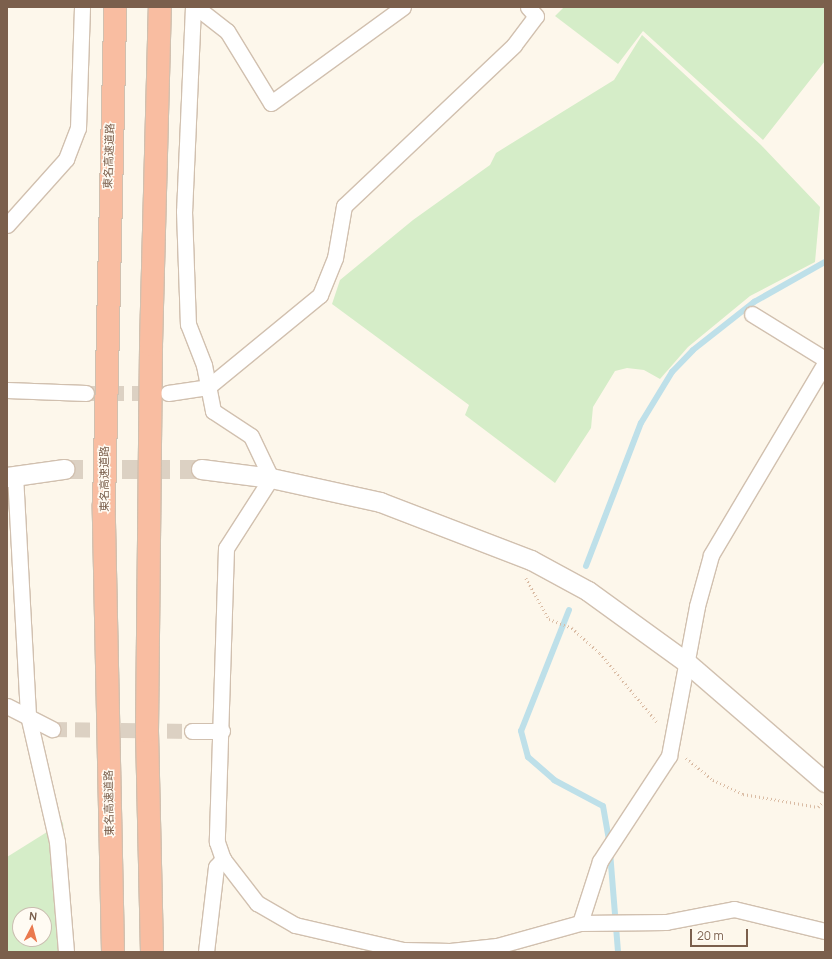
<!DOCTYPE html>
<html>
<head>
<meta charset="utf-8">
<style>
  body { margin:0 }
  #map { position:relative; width:832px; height:959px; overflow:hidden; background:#fdf7eb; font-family:Manrope,"Noto Sans JP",sans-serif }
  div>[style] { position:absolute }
  .green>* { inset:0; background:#d5edc8 }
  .stream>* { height:6px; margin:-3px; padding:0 3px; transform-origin:3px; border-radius:3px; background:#bee0e9 }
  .minor-tunnel>* { height:15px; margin-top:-7.5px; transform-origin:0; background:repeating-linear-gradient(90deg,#dcd1c3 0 15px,transparent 0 23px) }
  .tertiary-tunnel>* { height:19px; margin-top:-9.5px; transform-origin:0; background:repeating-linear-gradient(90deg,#dcd1c3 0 19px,transparent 0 29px) }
  .path>* { height:2.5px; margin-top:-1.25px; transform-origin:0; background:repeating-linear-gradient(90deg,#dabca4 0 1px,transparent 0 4px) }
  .roads { filter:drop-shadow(1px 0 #d1c0af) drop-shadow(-1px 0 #d1c0af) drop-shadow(0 1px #d1c0af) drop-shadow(0 -1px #d1c0af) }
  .minor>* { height:15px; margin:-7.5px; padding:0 7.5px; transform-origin:7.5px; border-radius:7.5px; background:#fff }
  .tertiary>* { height:19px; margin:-9.5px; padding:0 9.5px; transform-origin:9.5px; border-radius:9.5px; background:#fff }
  .motorway>* { height:22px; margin:-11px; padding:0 11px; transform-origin:11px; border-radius:11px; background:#f9bda1 }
  span { translate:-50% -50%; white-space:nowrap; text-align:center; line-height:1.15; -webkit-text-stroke:3px #fffbf3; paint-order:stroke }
  .street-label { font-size:11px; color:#7b5f4c }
  .frame { position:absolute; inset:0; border:8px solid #7b5f4c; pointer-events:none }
  .north { position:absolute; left:12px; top:907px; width:40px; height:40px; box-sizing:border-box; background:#fffbf3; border:1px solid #cabdb0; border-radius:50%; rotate:6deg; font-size:11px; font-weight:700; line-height:16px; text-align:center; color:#7b5f4c }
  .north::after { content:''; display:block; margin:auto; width:14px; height:18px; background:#ea794e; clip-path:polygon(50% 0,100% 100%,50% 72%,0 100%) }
  .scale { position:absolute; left:690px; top:929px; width:58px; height:18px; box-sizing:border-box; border:2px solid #7b5f4c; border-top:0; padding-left:5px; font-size:12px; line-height:14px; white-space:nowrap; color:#7b5f4c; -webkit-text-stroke:3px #fffbf3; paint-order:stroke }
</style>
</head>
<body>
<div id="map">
  <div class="green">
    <div style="clip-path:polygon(564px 7px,825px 7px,825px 61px,763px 140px,643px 31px,618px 64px,555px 16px)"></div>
    <div style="clip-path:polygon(642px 35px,761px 145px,820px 207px,815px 262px,750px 296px,688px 347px,660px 379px,644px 370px,627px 368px,615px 371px,593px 407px,591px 428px,555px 483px,465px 415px,469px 405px,332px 304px,340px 280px,413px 220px,490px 165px,496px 153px,614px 80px)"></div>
    <div style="clip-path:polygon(evenodd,63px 822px,71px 952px,7px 952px,7px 857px,63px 822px,20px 915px,44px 915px,44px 939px,20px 939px,20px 915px)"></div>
  </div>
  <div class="stream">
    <div style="left:586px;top:566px;width:153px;rotate:-69deg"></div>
    <div style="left:641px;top:423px;width:60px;rotate:-58.7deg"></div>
    <div style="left:672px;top:372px;width:30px;rotate:-46deg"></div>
    <div style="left:693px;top:350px;width:78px;rotate:-38.2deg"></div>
    <div style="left:754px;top:302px;width:81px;rotate:-29.4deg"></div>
    <div style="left:569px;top:610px;width:130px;rotate:111.6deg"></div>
    <div style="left:521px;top:731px;width:27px;rotate:75deg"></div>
    <div style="left:528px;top:757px;width:35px;rotate:41deg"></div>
    <div style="left:554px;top:780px;width:55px;rotate:28deg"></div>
    <div style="left:603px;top:806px;width:35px;rotate:80deg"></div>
    <div style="left:610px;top:852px;width:100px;rotate:85.4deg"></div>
  </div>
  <div class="minor-tunnel">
    <div style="left:86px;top:393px;width:73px"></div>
    <div style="left:52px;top:729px;width:140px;rotate:0.8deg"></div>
  </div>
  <div class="tertiary-tunnel">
    <div style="left:64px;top:469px;width:137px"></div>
  </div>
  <div class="path">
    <div style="left:526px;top:578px;width:47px;rotate:60.7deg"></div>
    <div style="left:549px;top:619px;width:25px;rotate:21deg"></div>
    <div style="left:572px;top:628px;width:38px;rotate:42deg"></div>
    <div style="left:600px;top:653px;width:91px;rotate:50.4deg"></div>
    <div style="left:686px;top:758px;width:35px;rotate:39deg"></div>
    <div style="left:713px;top:780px;width:33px;rotate:25deg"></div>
    <div style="left:743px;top:794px;width:76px;rotate:9.8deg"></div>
    <div style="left:818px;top:807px;width:8px;rotate:-45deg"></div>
  </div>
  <div class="roads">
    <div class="minor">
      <div style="left:193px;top:7px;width:204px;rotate:92.5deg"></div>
      <div style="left:184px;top:211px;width:113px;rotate:88deg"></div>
      <div style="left:188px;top:324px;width:44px;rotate:68.7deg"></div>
      <div style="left:204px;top:365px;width:47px;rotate:78.9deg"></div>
      <div style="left:213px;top:411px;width:45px;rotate:33.3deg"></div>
      <div style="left:251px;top:436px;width:47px;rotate:64.5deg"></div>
      <div style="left:271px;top:478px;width:83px;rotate:122.7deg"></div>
      <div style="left:226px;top:548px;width:294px;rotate:91.8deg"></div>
      <div style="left:217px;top:842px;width:18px;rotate:71deg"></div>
      <div style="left:223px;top:859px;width:56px;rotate:52.3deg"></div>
      <div style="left:257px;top:903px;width:44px;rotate:30.1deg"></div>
      <div style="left:295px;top:925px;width:111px;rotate:13deg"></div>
      <div style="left:403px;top:950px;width:47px;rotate:1.2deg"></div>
      <div style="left:450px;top:951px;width:47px;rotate:-6.1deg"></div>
      <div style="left:497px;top:946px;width:86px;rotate:-15.5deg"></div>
      <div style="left:580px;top:923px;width:86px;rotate:-0.7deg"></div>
      <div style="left:666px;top:922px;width:69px;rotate:-10.8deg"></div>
      <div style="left:734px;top:909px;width:94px;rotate:13.6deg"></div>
      <div style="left:196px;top:7px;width:39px;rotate:38deg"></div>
      <div style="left:227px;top:31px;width:84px;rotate:58.6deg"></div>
      <div style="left:271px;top:103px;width:163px;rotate:-36deg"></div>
      <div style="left:7px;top:225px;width:89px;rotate:-48.2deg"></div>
      <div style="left:66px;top:159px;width:33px;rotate:-69deg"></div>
      <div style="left:78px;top:128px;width:121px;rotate:-88.1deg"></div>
      <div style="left:752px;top:314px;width:86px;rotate:31.7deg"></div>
      <div style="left:7px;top:390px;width:79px;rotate:2.2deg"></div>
      <div style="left:168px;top:393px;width:40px;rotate:-8.5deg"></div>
      <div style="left:208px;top:387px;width:145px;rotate:-39.4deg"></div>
      <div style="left:320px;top:295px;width:40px;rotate:-68deg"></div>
      <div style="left:335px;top:258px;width:53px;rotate:-80.2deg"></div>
      <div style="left:344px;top:206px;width:234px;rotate:-43.4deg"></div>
      <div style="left:514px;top:45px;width:36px;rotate:-53deg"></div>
      <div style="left:536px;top:16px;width:12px;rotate:-132deg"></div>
      <div style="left:15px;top:475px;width:240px;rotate:86.9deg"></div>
      <div style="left:28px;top:715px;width:130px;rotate:77.1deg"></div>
      <div style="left:57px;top:842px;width:110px;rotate:85.3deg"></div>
      <div style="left:7px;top:706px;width:51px;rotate:27.1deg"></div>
      <div style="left:192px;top:731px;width:30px"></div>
      <div style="left:580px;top:923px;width:65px;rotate:-72.1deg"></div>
      <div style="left:600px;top:861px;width:126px;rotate:-56.7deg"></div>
      <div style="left:669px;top:756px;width:153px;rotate:-79.4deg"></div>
      <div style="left:697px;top:606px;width:53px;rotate:-74.6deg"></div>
      <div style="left:711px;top:555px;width:223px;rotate:-59.3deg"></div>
      <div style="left:206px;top:952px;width:86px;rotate:-83.3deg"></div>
      <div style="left:216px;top:867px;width:11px;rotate:-49deg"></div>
    </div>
    <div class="tertiary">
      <div style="left:201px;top:469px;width:71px;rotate:7.3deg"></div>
      <div style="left:271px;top:478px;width:112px;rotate:12.4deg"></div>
      <div style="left:380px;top:502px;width:162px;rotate:21deg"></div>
      <div style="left:531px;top:560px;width:65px;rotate:28.5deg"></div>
      <div style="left:588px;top:591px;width:121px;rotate:35.9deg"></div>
      <div style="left:686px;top:662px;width:184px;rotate:40.8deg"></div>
      <div style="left:7px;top:477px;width:58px;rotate:-8deg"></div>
    </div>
    <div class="motorway">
      <div style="left:113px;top:952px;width:447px;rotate:-91.2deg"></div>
      <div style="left:104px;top:505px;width:498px;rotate:-88.7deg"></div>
      <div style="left:152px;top:952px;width:221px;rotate:-91.3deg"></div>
      <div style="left:147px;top:731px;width:386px;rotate:-89.4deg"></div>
      <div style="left:151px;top:345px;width:338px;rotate:-88.5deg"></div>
    </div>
  </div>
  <div class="street-label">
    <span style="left:109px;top:156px;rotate:-88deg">東名高速道路</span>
    <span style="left:104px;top:479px;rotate:-90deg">東名高速道路</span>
    <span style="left:109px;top:803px;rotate:-91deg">東名高速道路</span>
  </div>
  <div class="frame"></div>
  <div class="north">N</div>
  <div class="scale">20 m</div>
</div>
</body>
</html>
